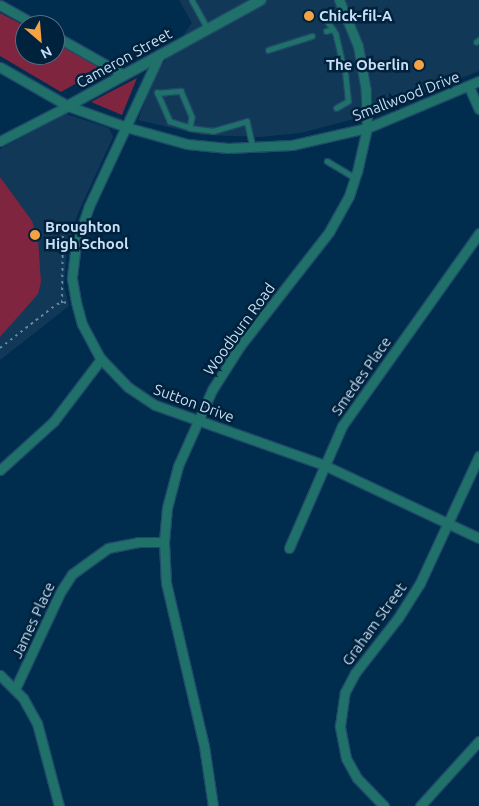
<!DOCTYPE html>
<html>
<head>
<meta charset="utf-8">
<style>
  body { margin:0 }
  #map { position:relative; width:479px; height:806px; overflow:hidden; background:#002c4e; font-family:Ubuntu,sans-serif }
  div>[style] { position:absolute }
  .built>* { inset:0; background:#123857 }
  .green>* { inset:0; background:#7f253f }
  .path>* { height:2px; margin-top:-1px; transform-origin:0; background:repeating-linear-gradient(90deg,#6788a4 0 2.5px,transparent 0 6.5px) }
  .roads { filter:drop-shadow(1px 0 #204969) drop-shadow(-1px 0 #204969) drop-shadow(0 1px #204969) drop-shadow(0 -1px #204969) }
  .service>* { height:4.5px; margin:-2.25px; padding:0 2.25px; transform-origin:2.25px; border-radius:2.25px; background:#1f716a }
  .minor>* { height:9px; margin:-4.5px; padding:0 4.5px; transform-origin:4.5px; border-radius:4.5px; background:#1f716a }
  .tertiary>* { height:10px; margin:-5px; padding:0 5px; transform-origin:5px; border-radius:5px; background:#1f716a }
  .dots>* { width:14px; height:14px; translate:-50% -50%; box-sizing:border-box; border:2px solid #01223c; border-radius:50% }
  span { translate:-50% -50%; white-space:nowrap; text-align:center; line-height:1.15; -webkit-text-stroke:5px #01223c; paint-order:stroke }
  .poi-label { font-size:15px; color:#c8dff5; font-weight:700 }
  .left { translate:0 -50%; text-align:left }
  .right { translate:-100% -50%; text-align:right }
  .street-label { font-size:15px; color:#c8dff5 }
  .north { position:absolute; left:15px; top:15px; width:50px; height:50px; box-sizing:border-box; background:#01223c; border:1px solid #516e86; border-radius:50%; rotate:153deg; font-size:14px; font-weight:700; line-height:20px; text-align:center; color:#c8dff5 }
  .north::after { content:''; display:block; margin:auto; width:18px; height:22px; background:#f4a344; clip-path:polygon(50% 0,100% 100%,50% 72%,0 100%) }
</style>
</head>
<body>
<div id="map">
  <div class="built">
    <div style="clip-path:polygon(179px 0,479px 0,479px 71px,372px 114px,301px 133px,260px 137px,202px 135px,138px 120px,155px 75px,192px 23px)"></div>
    <div style="clip-path:polygon(66px 114px,109px 128px,113px 137px,78px 213px,67px 248px,64px 286px,69px 306px,0 360px,0 149px)"></div>
  </div>
  <div class="green">
    <div style="clip-path:polygon(0 13px,25px 26px,25px 55px,55px 55px,55px 42px,103px 68px,61px 92px,0 56px)"></div>
    <div style="clip-path:polygon(137px 78px,122px 115px,91px 102px)"></div>
    <div style="clip-path:polygon(0 177px,32px 221px,38px 240px,41px 282px,38px 294px,0 337px)"></div>
  </div>
  <div class="path">
    <div style="left:62px;top:303px;width:78px;rotate:-89.3deg"></div>
    <div style="left:0;top:348px;width:72px;rotate:-37.7deg"></div>
    <div style="left:57px;top:304px;width:11px;rotate:-10deg"></div>
  </div>
  <div class="roads">
    <div class="service">
      <div style="left:192px;top:0;width:33px;rotate:61deg"></div>
      <div style="left:328px;top:22px;width:14px;rotate:56deg"></div>
      <div style="left:336px;top:34px;width:31px;rotate:77deg"></div>
      <div style="left:326px;top:31px;width:7px;rotate:-16deg"></div>
      <div style="left:476px;top:42px;width:4px;rotate:-34deg"></div>
      <div style="left:268px;top:50px;width:46px;rotate:-17.7deg"></div>
      <div style="left:181px;top:91px;width:28px;rotate:67deg"></div>
      <div style="left:192px;top:117px;width:11px;rotate:100deg"></div>
      <div style="left:190px;top:128px;width:21px;rotate:-163deg"></div>
      <div style="left:170px;top:122px;width:32px;rotate:-114deg"></div>
      <div style="left:157px;top:93px;width:24px;rotate:-5deg"></div>
      <div style="left:336px;top:108px;width:14px;rotate:-30deg"></div>
      <div style="left:348px;top:101px;width:31px;rotate:-96deg"></div>
      <div style="left:190px;top:128px;width:23px;rotate:7deg"></div>
      <div style="left:213px;top:131px;width:35px;rotate:-16deg"></div>
      <div style="left:247px;top:121px;width:28px;rotate:77deg"></div>
      <div style="left:327px;top:161px;width:33px;rotate:31deg"></div>
    </div>
    <div class="minor">
      <div style="left:0;top:5px;width:41px;rotate:29.1deg"></div>
      <div style="left:55px;top:36px;width:79px;rotate:29.5deg"></div>
      <div style="left:159px;top:56px;width:166px;rotate:115deg"></div>
      <div style="left:89px;top:206px;width:40px;rotate:108.9deg"></div>
      <div style="left:76px;top:244px;width:35px;rotate:97deg"></div>
      <div style="left:72px;top:279px;width:23px;rotate:80deg"></div>
      <div style="left:76px;top:302px;width:23px;rotate:75deg"></div>
      <div style="left:82px;top:324px;width:40px;rotate:62deg"></div>
      <div style="left:101px;top:359px;width:39px;rotate:46deg"></div>
      <div style="left:128px;top:387px;width:32px;rotate:34deg"></div>
      <div style="left:155px;top:405px;width:179px;rotate:19.5deg"></div>
      <div style="left:324px;top:465px;width:171px;rotate:25.2deg"></div>
      <div style="left:0;top:67px;width:78px;rotate:29.8deg"></div>
      <div style="left:68px;top:106px;width:62px;rotate:19.9deg"></div>
      <div style="left:126px;top:127px;width:63px;rotate:15.6deg"></div>
      <div style="left:187px;top:144px;width:41px;rotate:5.6deg"></div>
      <div style="left:228px;top:148px;width:64px;rotate:-2.7deg"></div>
      <div style="left:292px;top:145px;width:77px;rotate:-12.8deg"></div>
      <div style="left:367px;top:128px;width:121px;rotate:-22.8deg"></div>
      <div style="left:469px;top:87px;width:24px;rotate:66deg"></div>
      <div style="left:0;top:141px;width:76px;rotate:-27.2deg"></div>
      <div style="left:0;top:470px;width:73px;rotate:-42.2deg"></div>
      <div style="left:54px;top:421px;width:78px;rotate:-52.8deg"></div>
      <div style="left:289px;top:548px;width:133px;rotate:-66.5deg"></div>
      <div style="left:342px;top:426px;width:237px;rotate:-54.6deg"></div>
      <div style="left:0;top:675px;width:33px;rotate:45deg"></div>
      <div style="left:23px;top:698px;width:29px;rotate:61deg"></div>
      <div style="left:37px;top:723px;width:86px;rotate:75.2deg"></div>
      <div style="left:15px;top:689px;width:108px;rotate:-64.9deg"></div>
      <div style="left:61px;top:591px;width:20px;rotate:-57deg"></div>
      <div style="left:72px;top:574px;width:44px;rotate:-35.8deg"></div>
      <div style="left:108px;top:548px;width:31px;rotate:-11deg"></div>
      <div style="left:138px;top:542px;width:26px"></div>
      <div style="left:213px;top:806px;width:61px;rotate:-98.5deg"></div>
      <div style="left:204px;top:746px;width:167px;rotate:-103.1deg"></div>
      <div style="left:166px;top:583px;width:41px;rotate:-92.8deg"></div>
      <div style="left:164px;top:542px;width:34px;rotate:-85deg"></div>
      <div style="left:167px;top:508px;width:43px;rotate:-75.3deg"></div>
      <div style="left:178px;top:466px;width:83px;rotate:-65.9deg"></div>
      <div style="left:212px;top:390px;width:52px;rotate:-57.5deg"></div>
      <div style="left:240px;top:346px;width:145px;rotate:-52deg"></div>
      <div style="left:329px;top:232px;width:41px;rotate:-60.9deg"></div>
      <div style="left:349px;top:196px;width:25px;rotate:-72deg"></div>
      <div style="left:357px;top:172px;width:45px;rotate:-77.2deg"></div>
      <div style="left:367px;top:128px;width:37px;rotate:-92deg"></div>
      <div style="left:366px;top:91px;width:46px;rotate:-100.1deg"></div>
      <div style="left:358px;top:46px;width:50px;rotate:-112.4deg"></div>
      <div style="left:384px;top:806px;width:39px;rotate:-134deg"></div>
      <div style="left:357px;top:778px;width:23px;rotate:-119deg"></div>
      <div style="left:346px;top:758px;width:33px;rotate:-101deg"></div>
      <div style="left:340px;top:726px;width:34px;rotate:-82deg"></div>
      <div style="left:345px;top:692px;width:21px;rotate:-62deg"></div>
      <div style="left:355px;top:673px;width:70px;rotate:-52deg"></div>
      <div style="left:398px;top:618px;width:41px;rotate:-57.8deg"></div>
      <div style="left:420px;top:583px;width:140px;rotate:-65.1deg"></div>
      <div style="left:420px;top:806px;width:88px;rotate:-47.8deg"></div>
    </div>
    <div class="tertiary">
      <div style="left:68px;top:106px;width:220px;rotate:-28.8deg"></div>
    </div>
  </div>
  <div class="dots">
    <div style="left:309px;top:16px;background:#f4a344"></div>
    <div style="left:419px;top:65px;background:#f4a344"></div>
    <div style="left:35px;top:235px;background:#f4a344"></div>
  </div>
  <div class="poi-label">
    <span class="left" style="left:319px;top:16px">Chick-fil-A</span>
    <span class="right" style="left:409px;top:65px">The Oberlin</span>
    <span class="left" style="left:45px;top:235px">Broughton<br>High School</span>
  </div>
  <div class="street-label">
    <span style="left:124px;top:58px;rotate:-29deg">Cameron Street</span>
    <span style="left:406px;top:96px;rotate:-21deg">Smallwood Drive</span>
    <span style="left:239px;top:329px;rotate:-54deg">Woodburn Road</span>
    <span style="left:361px;top:376px;rotate:-55deg">Smedes Place</span>
    <span style="left:194px;top:403px;rotate:20deg">Sutton Drive</span>
    <span style="left:33px;top:620px;rotate:-65deg">James Place</span>
    <span style="left:374px;top:624px;rotate:-54deg">Graham Street</span>
  </div>
  <div class="north">N</div>
</div>
</body>
</html>
